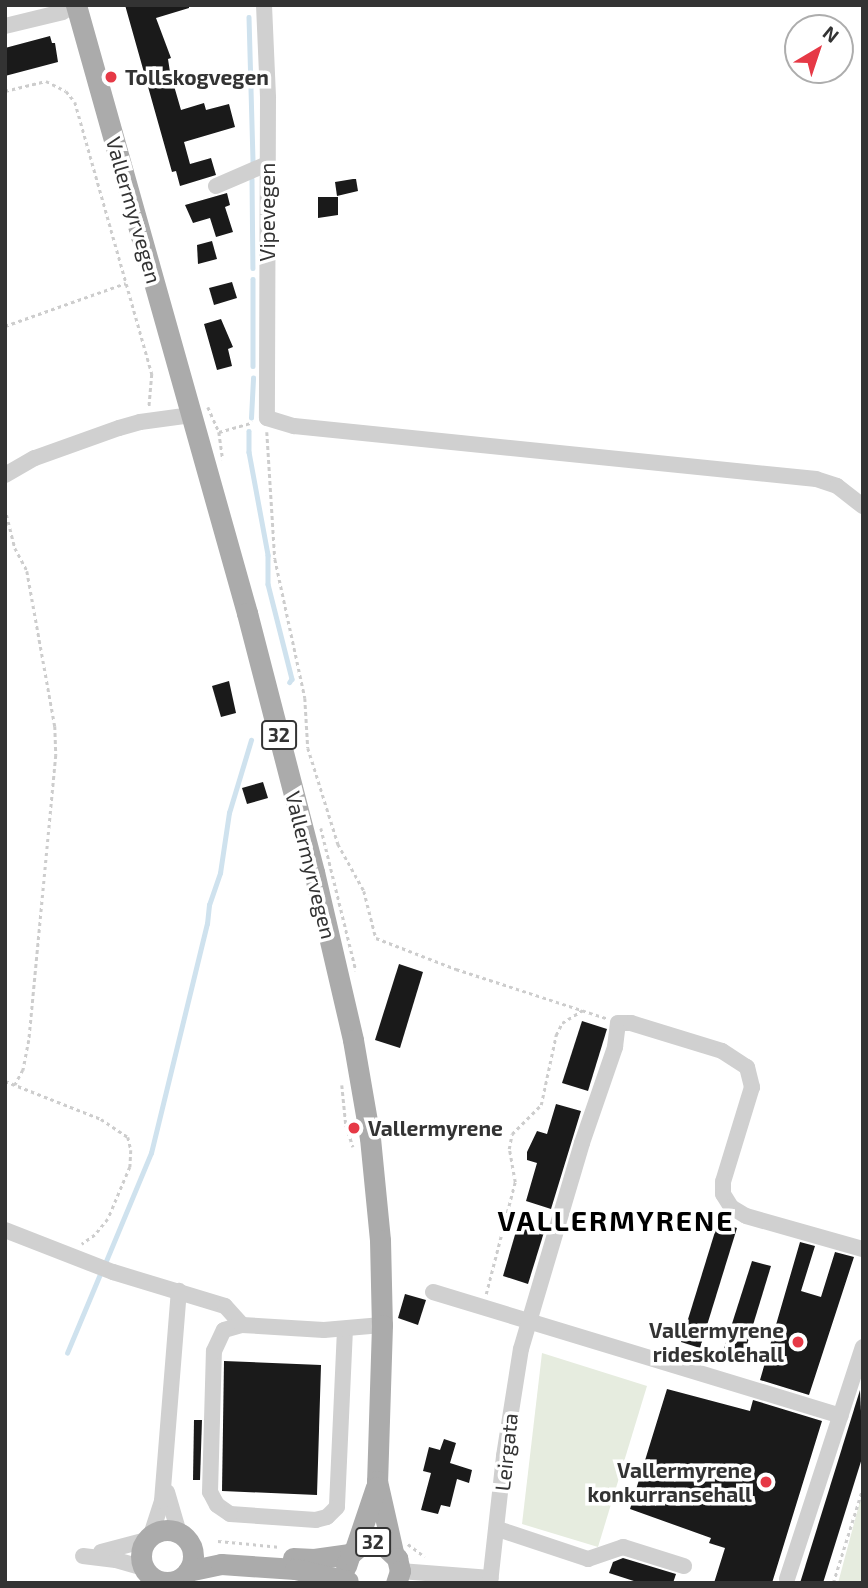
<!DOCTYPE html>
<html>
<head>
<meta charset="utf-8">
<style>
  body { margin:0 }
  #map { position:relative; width:868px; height:1588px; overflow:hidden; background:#fff; font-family:"Exo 2",sans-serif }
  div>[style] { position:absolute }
  .green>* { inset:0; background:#e6ecdf }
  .stream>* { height:4.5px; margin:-2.25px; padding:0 2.25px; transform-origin:2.25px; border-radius:2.25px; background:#cfe2ee }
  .building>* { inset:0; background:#1a1a1a }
  .path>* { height:2.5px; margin-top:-1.25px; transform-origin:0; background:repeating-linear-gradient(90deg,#cdcdcd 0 3.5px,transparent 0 7px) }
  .minor>* { height:16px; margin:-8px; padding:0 8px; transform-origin:8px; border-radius:8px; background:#d0d0d0 }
  .major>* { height:21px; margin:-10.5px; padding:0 10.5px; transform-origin:10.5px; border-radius:10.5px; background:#ababab }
  .major>.ring { margin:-10.5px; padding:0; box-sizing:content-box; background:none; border:21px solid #ababab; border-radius:50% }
  .dots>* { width:19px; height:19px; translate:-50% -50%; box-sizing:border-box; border:4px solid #fff; border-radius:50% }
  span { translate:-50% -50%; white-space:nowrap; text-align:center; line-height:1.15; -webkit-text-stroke:7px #fff; paint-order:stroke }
  .shield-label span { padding:2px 5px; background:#fff; border:2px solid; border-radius:5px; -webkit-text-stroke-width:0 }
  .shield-label { font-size:19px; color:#333; font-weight:700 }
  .poi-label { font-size:21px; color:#333; font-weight:700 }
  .left { translate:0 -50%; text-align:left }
  .right { translate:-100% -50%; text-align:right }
  .street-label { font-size:21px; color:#333 }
  .district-label { font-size:28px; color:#000; font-weight:700; letter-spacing:2px }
  .frame { position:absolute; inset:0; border:7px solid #333; pointer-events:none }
  .north { position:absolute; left:784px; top:14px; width:70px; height:70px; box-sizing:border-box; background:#fff; border:2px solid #adadad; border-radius:50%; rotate:39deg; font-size:19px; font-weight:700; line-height:28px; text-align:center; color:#333 }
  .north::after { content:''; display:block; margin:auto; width:24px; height:32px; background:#e63946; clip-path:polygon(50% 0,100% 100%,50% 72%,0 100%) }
</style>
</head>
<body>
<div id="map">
  <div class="green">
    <div style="clip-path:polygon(542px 1353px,647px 1386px,598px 1547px,522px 1524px)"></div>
    <div style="clip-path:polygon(863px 1490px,863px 1583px,838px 1583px)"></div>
  </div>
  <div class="stream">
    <div style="left:249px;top:17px;width:147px;rotate:88.4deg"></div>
    <div style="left:252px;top:179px;width:89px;rotate:89.4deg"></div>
    <div style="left:253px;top:279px;width:87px;rotate:90deg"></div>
    <div style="left:251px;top:418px;width:40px;rotate:-87.1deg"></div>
    <div style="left:249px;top:431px;width:21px;rotate:90deg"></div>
    <div style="left:249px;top:452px;width:105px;rotate:79.5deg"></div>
    <div style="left:268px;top:555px;width:29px;rotate:90deg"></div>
    <div style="left:268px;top:584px;width:98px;rotate:75.8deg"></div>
    <div style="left:292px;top:679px;width:4px;rotate:124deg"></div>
    <div style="left:106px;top:1261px;width:117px;rotate:-67.4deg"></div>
    <div style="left:151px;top:1153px;width:236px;rotate:-76.3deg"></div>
    <div style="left:207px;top:924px;width:19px;rotate:-84deg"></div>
    <div style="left:209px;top:905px;width:34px;rotate:-71deg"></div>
    <div style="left:220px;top:873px;width:61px;rotate:-81.5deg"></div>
    <div style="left:229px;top:813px;width:76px;rotate:-73.2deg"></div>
    <div style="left:67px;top:1353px;width:86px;rotate:-67.3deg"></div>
  </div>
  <div class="building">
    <div style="clip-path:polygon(125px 5px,189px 5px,189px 8px,156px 18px,171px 58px,168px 59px,170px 72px,181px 110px,204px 103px,206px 110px,229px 104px,235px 127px,184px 142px,190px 164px,211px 158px,216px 175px,180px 186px,176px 171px,172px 172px)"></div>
    <div style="clip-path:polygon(50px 36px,52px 43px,55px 43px,58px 62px,5px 76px,5px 48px)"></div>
    <div style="clip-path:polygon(353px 179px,356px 179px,358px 191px,337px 196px,335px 182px)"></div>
    <div style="clip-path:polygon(227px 193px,230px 205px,225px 207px,233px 232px,216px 237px,210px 218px,193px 223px,185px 205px)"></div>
    <div style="clip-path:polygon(318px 197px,338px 197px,338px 215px,318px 218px)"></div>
    <div style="clip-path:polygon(212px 241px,217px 259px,198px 264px,197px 245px)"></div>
    <div style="clip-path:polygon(232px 282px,237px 298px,214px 305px,209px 288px)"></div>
    <div style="clip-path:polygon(221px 319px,233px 347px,228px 349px,232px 366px,217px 370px,204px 324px)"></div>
    <div style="clip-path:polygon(229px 681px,236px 713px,221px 717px,212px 686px)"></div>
    <div style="clip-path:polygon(263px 782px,268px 798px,247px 804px,242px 788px)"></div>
    <div style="clip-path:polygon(399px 964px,423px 972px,400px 1048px,375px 1040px)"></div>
    <div style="clip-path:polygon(582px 1021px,607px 1029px,588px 1091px,562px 1083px)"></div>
    <div style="clip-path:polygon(556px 1104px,581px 1111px,551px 1209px,526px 1201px,537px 1163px,527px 1160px,527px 1152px,537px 1131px,547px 1134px)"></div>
    <div style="clip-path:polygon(519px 1221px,545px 1229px,528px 1284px,503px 1276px)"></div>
    <div style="clip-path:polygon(718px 1222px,737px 1228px,700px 1348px,681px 1342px)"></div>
    <div style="clip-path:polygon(800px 1242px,815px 1246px,801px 1291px,821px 1297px,835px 1252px,854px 1257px,809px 1395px,760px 1380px)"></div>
    <div style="clip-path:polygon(752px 1261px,771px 1266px,742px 1361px,722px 1355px)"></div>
    <div style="clip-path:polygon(405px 1294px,426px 1300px,418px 1325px,398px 1318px)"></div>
    <div style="clip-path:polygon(224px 1361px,321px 1365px,317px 1495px,222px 1491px)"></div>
    <div style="clip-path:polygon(667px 1389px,750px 1411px,753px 1400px,822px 1421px,772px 1583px,714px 1583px,725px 1548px,709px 1543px,711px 1538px,630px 1509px)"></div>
    <div style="clip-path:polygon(860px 1390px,863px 1455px,823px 1583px,800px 1583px)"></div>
    <div style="clip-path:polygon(194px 1420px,202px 1420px,200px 1480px,193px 1480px)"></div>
    <div style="clip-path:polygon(444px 1439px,456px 1443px,450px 1463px,472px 1470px,469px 1483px,457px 1479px,450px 1507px,441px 1505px,438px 1514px,421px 1510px,431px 1473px,423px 1471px,429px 1447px,440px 1450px)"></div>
    <div style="clip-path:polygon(623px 1558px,676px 1574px,673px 1583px,640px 1583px,609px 1573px,613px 1562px)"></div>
  </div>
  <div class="path">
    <div style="left:5px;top:91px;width:42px;rotate:-13.7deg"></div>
    <div style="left:46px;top:81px;width:22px;rotate:27deg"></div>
    <div style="left:66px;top:91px;width:14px;rotate:51deg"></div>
    <div style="left:75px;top:102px;width:283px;rotate:74.2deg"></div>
    <div style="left:152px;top:374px;width:33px;rotate:95deg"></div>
    <div style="left:5px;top:326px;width:128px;rotate:-19.6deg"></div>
    <div style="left:208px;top:407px;width:27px;rotate:66deg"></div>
    <div style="left:219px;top:432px;width:28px;rotate:82deg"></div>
    <div style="left:219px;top:432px;width:35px;rotate:-16deg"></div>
    <div style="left:267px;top:432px;width:127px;rotate:86.4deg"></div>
    <div style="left:275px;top:559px;width:142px;rotate:77.8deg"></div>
    <div style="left:305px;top:698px;width:50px;rotate:86.6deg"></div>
    <div style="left:308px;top:748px;width:101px;rotate:72.6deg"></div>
    <div style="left:338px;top:844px;width:54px;rotate:61deg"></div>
    <div style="left:364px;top:891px;width:49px;rotate:75.7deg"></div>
    <div style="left:376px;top:938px;width:86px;rotate:21.2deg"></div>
    <div style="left:456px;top:969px;width:158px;rotate:18.1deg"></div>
    <div style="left:5px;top:508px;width:41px;rotate:76deg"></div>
    <div style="left:15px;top:548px;width:26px;rotate:62deg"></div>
    <div style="left:27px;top:571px;width:158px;rotate:79.8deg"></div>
    <div style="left:55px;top:726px;width:29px;rotate:88deg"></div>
    <div style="left:56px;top:755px;width:286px;rotate:95.4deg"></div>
    <div style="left:29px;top:1040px;width:31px;rotate:101deg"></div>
    <div style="left:23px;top:1070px;width:17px;rotate:118deg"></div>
    <div style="left:321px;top:828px;width:147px;rotate:76.2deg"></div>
    <div style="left:5px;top:1081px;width:103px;rotate:21.6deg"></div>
    <div style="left:101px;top:1119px;width:32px;rotate:34deg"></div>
    <div style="left:128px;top:1137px;width:13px;rotate:77deg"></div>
    <div style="left:131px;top:1150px;width:17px;rotate:93deg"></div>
    <div style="left:130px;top:1167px;width:56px;rotate:112.9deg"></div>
    <div style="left:108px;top:1219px;width:21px;rotate:129deg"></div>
    <div style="left:95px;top:1235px;width:16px;rotate:145deg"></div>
    <div style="left:342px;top:1085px;width:40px;rotate:84.3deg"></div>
    <div style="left:346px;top:1125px;width:23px;rotate:72deg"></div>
    <div style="left:486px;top:1294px;width:116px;rotate:-75.5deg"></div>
    <div style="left:515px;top:1182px;width:34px;rotate:-100deg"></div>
    <div style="left:509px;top:1149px;width:15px;rotate:-79deg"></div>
    <div style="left:512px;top:1134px;width:41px;rotate:-45deg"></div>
    <div style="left:541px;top:1105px;width:72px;rotate:-77.9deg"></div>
    <div style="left:556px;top:1035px;width:13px;rotate:-63deg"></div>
    <div style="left:562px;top:1023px;width:26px;rotate:-32deg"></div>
    <div style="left:218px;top:1541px;width:63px;rotate:5.4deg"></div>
    <div style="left:408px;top:1544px;width:21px;rotate:37deg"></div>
    <div style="left:833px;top:1583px;width:101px;rotate:-72.6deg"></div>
  </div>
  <div class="minor">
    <div style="left:264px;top:5px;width:93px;rotate:87.5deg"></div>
    <div style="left:268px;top:98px;width:320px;rotate:90.2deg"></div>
    <div style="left:267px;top:418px;width:28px;rotate:17deg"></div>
    <div style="left:294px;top:426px;width:525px;rotate:5.8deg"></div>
    <div style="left:816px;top:479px;width:22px;rotate:18deg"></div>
    <div style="left:837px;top:486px;width:33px;rotate:38deg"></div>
    <div style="left:5px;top:26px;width:60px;rotate:-13.6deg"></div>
    <div style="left:216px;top:186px;width:56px;rotate:-23.3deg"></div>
    <div style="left:5px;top:475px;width:34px;rotate:-30deg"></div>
    <div style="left:35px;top:458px;width:89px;rotate:-19.7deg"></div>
    <div style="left:119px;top:428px;width:22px;rotate:-16deg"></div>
    <div style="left:140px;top:422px;width:52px;rotate:-7.7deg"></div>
    <div style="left:5px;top:1230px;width:116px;rotate:21.3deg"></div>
    <div style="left:113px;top:1272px;width:117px;rotate:16.9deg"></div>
    <div style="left:225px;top:1306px;width:25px;rotate:48deg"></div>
    <div style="left:433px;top:1292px;width:426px;rotate:16.9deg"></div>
    <div style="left:345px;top:1329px;width:178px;rotate:92.6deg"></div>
    <div style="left:337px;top:1507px;width:14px;rotate:135deg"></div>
    <div style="left:327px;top:1517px;width:11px;rotate:165deg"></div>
    <div style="left:316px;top:1520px;width:86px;rotate:-176deg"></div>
    <div style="left:230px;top:1514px;width:16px;rotate:-145deg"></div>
    <div style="left:217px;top:1505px;width:15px;rotate:-118deg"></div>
    <div style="left:210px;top:1492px;width:141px;rotate:-88.4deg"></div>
    <div style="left:214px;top:1351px;width:23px;rotate:-65deg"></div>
    <div style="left:224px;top:1330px;width:19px;rotate:-16deg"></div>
    <div style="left:242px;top:1325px;width:82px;rotate:3.5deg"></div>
    <div style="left:324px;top:1330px;width:58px;rotate:-4.9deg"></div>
    <div style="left:167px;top:1492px;width:43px;rotate:73.7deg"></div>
    <div style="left:498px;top:1529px;width:95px;rotate:18.4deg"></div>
    <div style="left:588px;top:1559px;width:37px;rotate:-19deg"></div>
    <div style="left:623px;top:1547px;width:64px;rotate:17.3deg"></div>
    <div style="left:151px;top:1535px;width:36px;rotate:-72deg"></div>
    <div style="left:162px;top:1501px;width:211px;rotate:-85.4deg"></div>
    <div style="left:101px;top:1552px;width:47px;rotate:-14.9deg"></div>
    <div style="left:83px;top:1556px;width:33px;rotate:7deg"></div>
    <div style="left:116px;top:1560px;width:29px;rotate:16deg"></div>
    <div style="left:400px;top:1571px;width:91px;rotate:4.4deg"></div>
    <div style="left:787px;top:1579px;width:244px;rotate:-71.9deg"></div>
    <div style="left:490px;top:1583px;width:128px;rotate:-83.7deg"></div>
    <div style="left:504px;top:1456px;width:108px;rotate:-81deg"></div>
    <div style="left:521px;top:1349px;width:215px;rotate:-73.5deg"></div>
    <div style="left:582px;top:1143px;width:102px;rotate:-71deg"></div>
    <div style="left:615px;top:1047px;width:24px;rotate:-83deg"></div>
    <div style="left:618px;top:1023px;width:13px"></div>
    <div style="left:631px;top:1023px;width:95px;rotate:17.1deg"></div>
    <div style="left:722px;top:1051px;width:30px;rotate:33deg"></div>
    <div style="left:747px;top:1067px;width:21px;rotate:76deg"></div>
    <div style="left:752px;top:1087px;width:99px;rotate:107deg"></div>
    <div style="left:723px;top:1182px;width:12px;rotate:90deg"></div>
    <div style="left:723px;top:1194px;width:15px;rotate:58deg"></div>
    <div style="left:731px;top:1207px;width:17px;rotate:31deg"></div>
    <div style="left:746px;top:1216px;width:122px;rotate:15.8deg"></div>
  </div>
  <div class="major">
    <div style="left:76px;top:5px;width:632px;rotate:74.29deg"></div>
    <div style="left:247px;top:613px;width:268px;rotate:75.5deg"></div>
    <div style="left:314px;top:872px;width:172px;rotate:76.9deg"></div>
    <div style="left:353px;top:1040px;width:99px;rotate:80.2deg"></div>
    <div style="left:370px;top:1138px;width:102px;rotate:84.4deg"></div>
    <div style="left:380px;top:1240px;width:85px;rotate:88.7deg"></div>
    <div style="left:382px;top:1325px;width:156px;rotate:91.8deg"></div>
    <div style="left:377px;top:1481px;width:73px;rotate:77.3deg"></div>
    <div class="ring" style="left:141px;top:1530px;width:31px;height:31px"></div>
    <div style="left:355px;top:1549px;width:65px;rotate:-71.3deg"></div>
    <div style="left:293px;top:1558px;width:21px;rotate:3deg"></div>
    <div style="left:314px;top:1559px;width:36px;rotate:-8deg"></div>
    <div style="left:346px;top:1566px;width:13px;rotate:-72deg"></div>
    <div style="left:350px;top:1554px;width:14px;rotate:-39deg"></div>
    <div style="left:361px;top:1545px;width:21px;rotate:-3deg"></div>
    <div style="left:382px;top:1544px;width:21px;rotate:43deg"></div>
    <div style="left:397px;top:1558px;width:13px;rotate:77deg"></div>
    <div style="left:400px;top:1571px;width:13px;rotate:108deg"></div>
    <div style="left:188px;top:1571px;width:34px;rotate:-12deg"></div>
    <div style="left:221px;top:1564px;width:74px;rotate:3.9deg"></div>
    <div style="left:295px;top:1569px;width:54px;rotate:12.8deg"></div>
  </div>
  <div class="dots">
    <div style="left:111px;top:77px;background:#e63946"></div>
    <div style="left:354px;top:1128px;background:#e63946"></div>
    <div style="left:798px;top:1342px;background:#e63946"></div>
    <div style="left:766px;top:1482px;background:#e63946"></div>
  </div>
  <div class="shield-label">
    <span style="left:279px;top:735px">32</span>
    <span style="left:373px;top:1542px">32</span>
  </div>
  <div class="poi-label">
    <span class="left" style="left:125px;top:77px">Tollskogvegen</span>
    <span class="left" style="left:368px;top:1128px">Vallermyrene</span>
    <span class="right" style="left:784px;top:1342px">Vallermyrene<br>rideskolehall</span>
    <span class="right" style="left:752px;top:1482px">Vallermyrene<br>konkurransehall</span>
  </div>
  <div class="street-label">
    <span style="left:134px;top:210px;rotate:74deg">Vallermyrvegen</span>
    <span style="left:267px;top:212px;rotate:-90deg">Vipevegen</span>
    <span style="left:311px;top:865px;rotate:76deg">Vallermyrvegen</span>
    <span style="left:506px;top:1452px;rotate:-84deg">Leirgata</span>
  </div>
  <div class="district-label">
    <span style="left:616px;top:1220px">VALLERMYRENE</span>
  </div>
  <div class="frame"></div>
  <div class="north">N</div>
</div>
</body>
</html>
